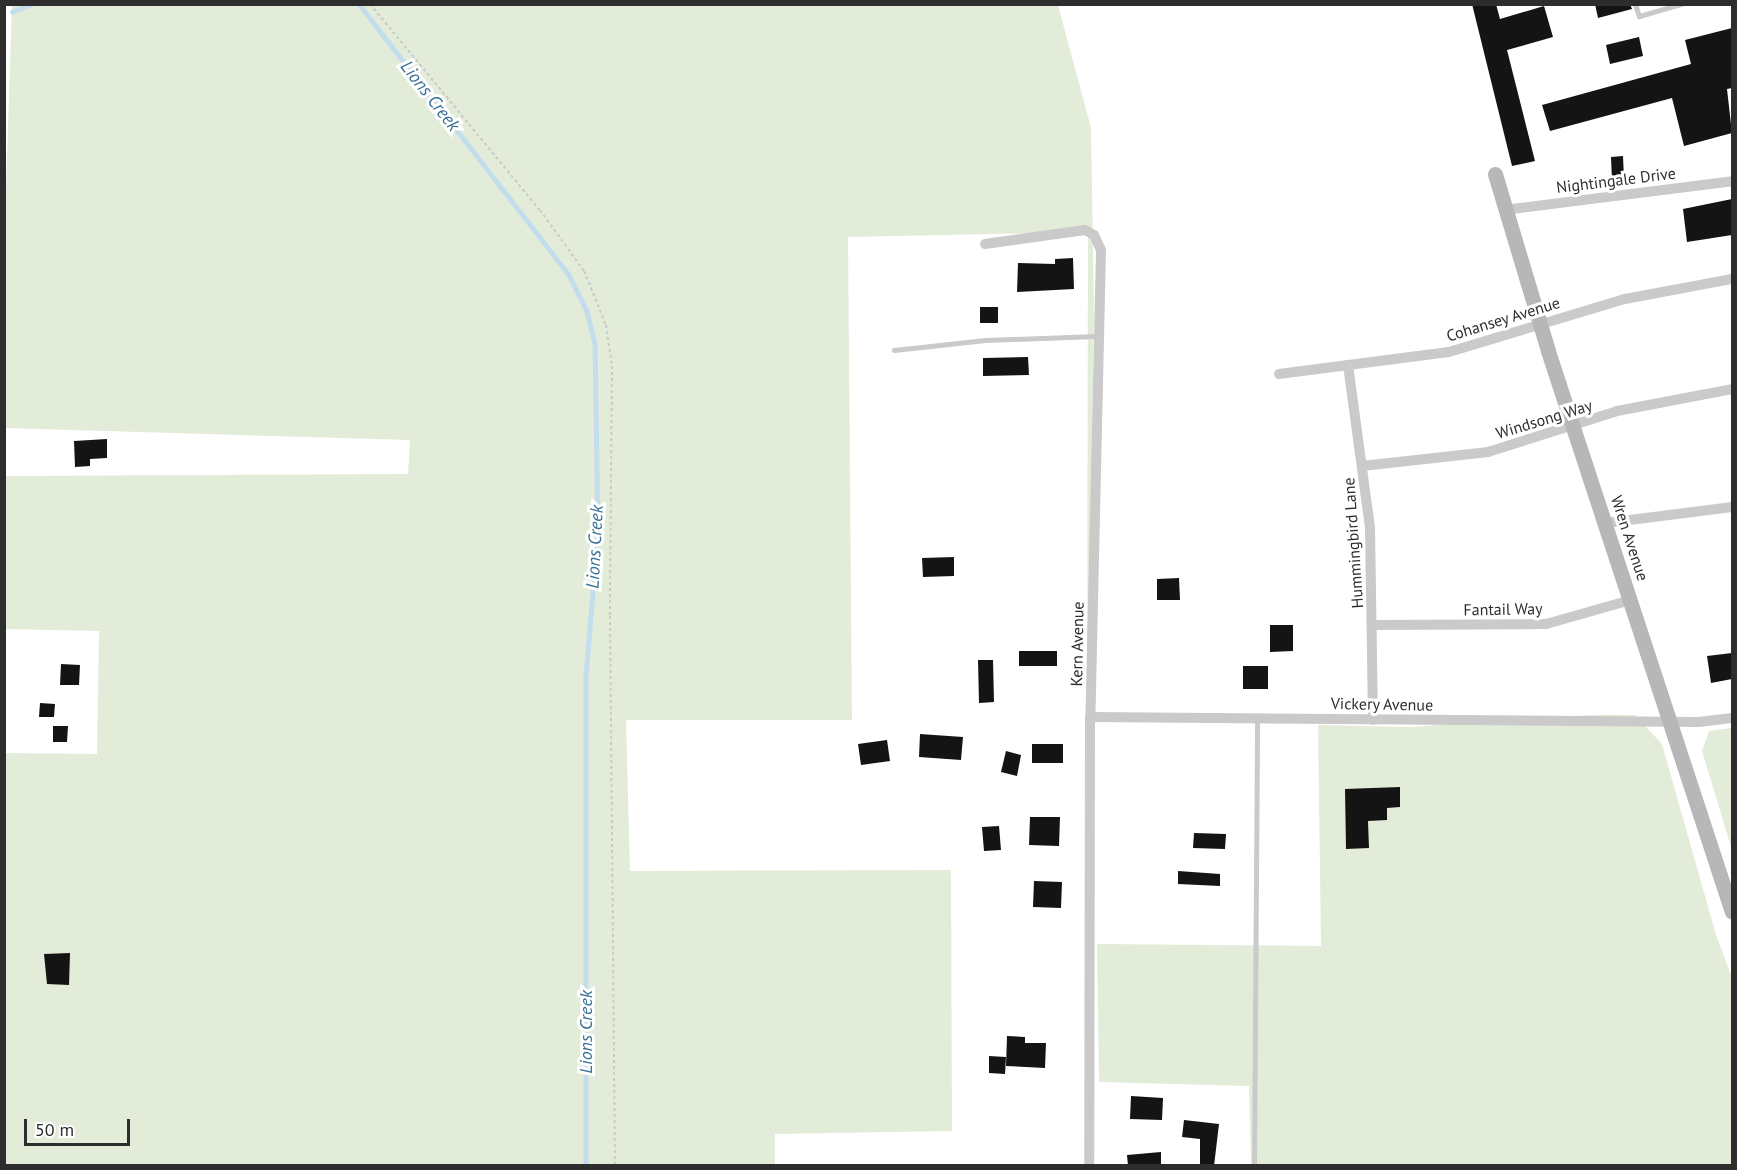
<!DOCTYPE html>
<html>
<head>
<meta charset="utf-8">
<style>
  body { margin:0 }
  #map { position:relative; width:1737px; height:1170px; overflow:hidden; background:#fff; font-family:"PT Sans",sans-serif }
  div>[style] { position:absolute }
  .green>* { inset:0; background:#e3ecd9 }
  .stream>* { height:4.5px; margin:-2.25px; padding:0 2.25px; transform-origin:2.25px; border-radius:2.25px; background:#c3dded }
  .building>* { inset:0; background:#141414 }
  .path>* { height:2px; margin-top:-1px; transform-origin:0; background:repeating-linear-gradient(90deg,#cacaca 0 3px,transparent 0 6px) }
  .lane>* { height:5px; margin:-2.5px; padding:0 2.5px; transform-origin:2.5px; border-radius:2.5px; background:#cacaca }
  .street>* { height:10px; margin:-5px; padding:0 5px; transform-origin:5px; border-radius:5px; background:#cacaca }
  .secondary>* { height:15px; margin:-7.5px; padding:0 7.5px; transform-origin:7.5px; border-radius:7.5px; background:#b7b7b7 }
  span { translate:-50% -50%; white-space:nowrap; text-align:center; line-height:1.15; -webkit-text-stroke:6px #fff; paint-order:stroke }
  .street-label { font-size:16px; color:#2d2d2d }
  .water-label { font-size:18px; color:#367094; font-style:italic }
  .frame { position:absolute; inset:0; border:6px solid #2d2d2d; pointer-events:none }
  .scale { position:absolute; left:24px; top:1119px; width:106px; height:27px; box-sizing:border-box; border:3px solid #2d2d2d; border-top:0; padding-left:8px; font-size:18px; line-height:21px; white-space:nowrap; color:#2d2d2d; -webkit-text-stroke:4px #fff; paint-order:stroke }
</style>
</head>
<body>
<div id="map">
  <div class="green">
    <div style="clip-path:polygon(12px 5px,1058px 5px,1091px 128px,1094px 312px,1087px 717px,1088px 232px,848px 237px,852px 720px,626px 720px,630px 871px,951px 870px,952px 1131px,775px 1134px,775px 1166px,5px 1165px,5px 753px,97px 754px,99px 631px,5px 629px,5px 476px,408px 474px,410px 440px,5px 428px,5px 217px)"></div>
    <div style="clip-path:polygon(1592px 715px,1635px 715px,1662px 744px,1716px 935px,1732px 978px,1732px 1165px,1251px 1165px,1249px 1086px,1099px 1082px,1097px 944px,1321px 946px,1318px 725px,1410px 727px)"></div>
    <div style="clip-path:polygon(1732px 728px,1732px 850px,1702px 751px,1709px 731px)"></div>
  </div>
  <div class="stream">
    <div style="left:359px;top:4px;width:343px;rotate:52.2deg"></div>
    <div style="left:569px;top:275px;width:40px;rotate:63.4deg"></div>
    <div style="left:587px;top:311px;width:32px;rotate:76deg"></div>
    <div style="left:595px;top:342px;width:191px;rotate:89.1deg"></div>
    <div style="left:598px;top:533px;width:143px;rotate:94.8deg"></div>
    <div style="left:586px;top:675px;width:491px;rotate:90deg"></div>
    <div style="left:12px;top:12px;width:21px;rotate:-23deg"></div>
  </div>
  <div class="building">
    <div style="clip-path:polygon(1472px 4px,1496px 4px,1500px 19px,1544px 6px,1553px 37px,1507px 50px,1535px 161px,1512px 166px)"></div>
    <div style="clip-path:polygon(1595px 4px,1630px 4px,1632px 9px,1598px 18px)"></div>
    <div style="clip-path:polygon(1732px 28px,1732px 88px,1727px 89px,1732px 133px,1684px 146px,1672px 98px,1550px 131px,1542px 105px,1691px 64px,1685px 40px)"></div>
    <div style="clip-path:polygon(1639px 37px,1643px 56px,1610px 64px,1606px 45px)"></div>
    <div style="clip-path:polygon(1623px 156px,1624px 179px,1612px 180px,1611px 157px)"></div>
    <div style="clip-path:polygon(1732px 199px,1732px 235px,1687px 242px,1683px 209px)"></div>
    <div style="clip-path:polygon(1073px 258px,1074px 289px,1017px 292px,1018px 263px,1055px 264px,1055px 259px)"></div>
    <div style="clip-path:polygon(980px 307px,998px 307px,998px 323px,980px 323px)"></div>
    <div style="clip-path:polygon(1028px 357px,1029px 375px,983px 376px,983px 358px)"></div>
    <div style="clip-path:polygon(107px 439px,107px 458px,90px 459px,90px 466px,75px 467px,74px 441px)"></div>
    <div style="clip-path:polygon(954px 557px,954px 576px,923px 577px,922px 558px)"></div>
    <div style="clip-path:polygon(1179px 578px,1180px 600px,1157px 600px,1157px 579px)"></div>
    <div style="clip-path:polygon(1270px 625px,1293px 625px,1293px 651px,1270px 652px)"></div>
    <div style="clip-path:polygon(1019px 651px,1057px 651px,1057px 666px,1019px 666px)"></div>
    <div style="clip-path:polygon(1732px 653px,1732px 679px,1711px 683px,1707px 656px)"></div>
    <div style="clip-path:polygon(978px 660px,993px 660px,994px 702px,979px 703px)"></div>
    <div style="clip-path:polygon(61px 664px,80px 665px,79px 685px,60px 685px)"></div>
    <div style="clip-path:polygon(1243px 666px,1268px 666px,1268px 689px,1243px 689px)"></div>
    <div style="clip-path:polygon(40px 703px,55px 704px,54px 717px,39px 717px)"></div>
    <div style="clip-path:polygon(53px 726px,68px 726px,67px 742px,53px 742px)"></div>
    <div style="clip-path:polygon(920px 734px,963px 737px,961px 760px,919px 757px)"></div>
    <div style="clip-path:polygon(887px 740px,890px 761px,861px 765px,858px 744px)"></div>
    <div style="clip-path:polygon(1032px 744px,1063px 744px,1063px 763px,1032px 763px)"></div>
    <div style="clip-path:polygon(1006px 751px,1021px 755px,1017px 776px,1001px 772px)"></div>
    <div style="clip-path:polygon(1400px 787px,1400px 807px,1387px 808px,1387px 820px,1368px 821px,1369px 848px,1346px 849px,1345px 789px)"></div>
    <div style="clip-path:polygon(1030px 817px,1060px 817px,1059px 846px,1029px 845px)"></div>
    <div style="clip-path:polygon(999px 826px,1001px 850px,984px 851px,982px 827px)"></div>
    <div style="clip-path:polygon(1194px 833px,1226px 834px,1225px 849px,1193px 848px)"></div>
    <div style="clip-path:polygon(1178px 871px,1220px 874px,1220px 886px,1178px 884px)"></div>
    <div style="clip-path:polygon(1034px 881px,1062px 882px,1061px 908px,1033px 907px)"></div>
    <div style="clip-path:polygon(70px 953px,69px 985px,47px 984px,44px 954px)"></div>
    <div style="clip-path:polygon(1007px 1036px,1025px 1037px,1025px 1043px,1046px 1043px,1045px 1068px,1006px 1066px)"></div>
    <div style="clip-path:polygon(989px 1056px,1006px 1057px,1005px 1074px,989px 1073px)"></div>
    <div style="clip-path:polygon(1131px 1096px,1163px 1098px,1162px 1120px,1130px 1119px)"></div>
    <div style="clip-path:polygon(1184px 1120px,1219px 1124px,1214px 1166px,1200px 1166px,1200px 1139px,1182px 1137px)"></div>
    <div style="clip-path:polygon(1161px 1152px,1161px 1166px,1128px 1166px,1127px 1155px)"></div>
  </div>
  <div class="path">
    <div style="left:370px;top:4px;width:267px;rotate:50.5deg"></div>
    <div style="left:540px;top:210px;width:75px;rotate:54.2deg"></div>
    <div style="left:584px;top:271px;width:58px;rotate:67.8deg"></div>
    <div style="left:606px;top:325px;width:41px;rotate:81.7deg"></div>
    <div style="left:612px;top:366px;width:250px;rotate:90.5deg"></div>
    <div style="left:610px;top:616px;width:550px;rotate:89.48deg"></div>
  </div>
  <div class="lane">
    <div style="left:1635px;top:4px;width:13px;rotate:72deg"></div>
    <div style="left:1639px;top:16px;width:44px;rotate:-15.9deg"></div>
    <div style="left:894px;top:350px;width:92px;rotate:-6.3deg"></div>
    <div style="left:985px;top:340px;width:112px;rotate:-2deg"></div>
    <div style="left:1254px;top:1166px;width:448px;rotate:-89.6deg"></div>
  </div>
  <div class="street">
    <div style="left:1504px;top:210px;width:230px;rotate:-7.2deg"></div>
    <div style="left:985px;top:244px;width:101px;rotate:-8deg"></div>
    <div style="left:1085px;top:230px;width:10px;rotate:29deg"></div>
    <div style="left:1094px;top:235px;width:17px;rotate:65deg"></div>
    <div style="left:1101px;top:250px;width:467px;rotate:91.3deg"></div>
    <div style="left:1090px;top:717px;width:449px;rotate:90.1deg"></div>
    <div style="left:1348px;top:365px;width:164px;rotate:82.3deg"></div>
    <div style="left:1370px;top:528px;width:192px;rotate:89.1deg"></div>
    <div style="left:1279px;top:374px;width:171px;rotate:-7.4deg"></div>
    <div style="left:1449px;top:352px;width:184px;rotate:-16.8deg"></div>
    <div style="left:1625px;top:299px;width:109px;rotate:-10.6deg"></div>
    <div style="left:1362px;top:466px;width:127px;rotate:-6.3deg"></div>
    <div style="left:1488px;top:452px;width:135px;rotate:-17.6deg"></div>
    <div style="left:1617px;top:411px;width:117px;rotate:-10.8deg"></div>
    <div style="left:1606px;top:523px;width:127px;rotate:-7.2deg"></div>
    <div style="left:1373px;top:625px;width:173px;rotate:-0.3deg"></div>
    <div style="left:1546px;top:624px;width:88px;rotate:-15.8deg"></div>
    <div style="left:1090px;top:717px;width:609px;rotate:0.47deg"></div>
    <div style="left:1699px;top:722px;width:33px;rotate:-7deg"></div>
  </div>
  <div class="secondary">
    <div style="left:1495px;top:174px;width:185px;rotate:73.3deg"></div>
    <div style="left:1548px;top:351px;width:590px;rotate:71.84deg"></div>
  </div>
  <div class="street-label">
    <span style="left:1616px;top:180px;rotate:-7deg">Nightingale Drive</span>
    <span style="left:1503px;top:319px;rotate:-17deg">Cohansey Avenue</span>
    <span style="left:1544px;top:419px;rotate:-17deg">Windsong Way</span>
    <span style="left:1630px;top:538px;rotate:72deg">Wren Avenue</span>
    <span style="left:1353px;top:543px;rotate:-94deg">Hummingbird Lane</span>
    <span style="left:1503px;top:609px;rotate:-1deg">Fantail Way</span>
    <span style="left:1077px;top:644px;rotate:-89deg">Kern Avenue</span>
    <span style="left:1382px;top:704px;rotate:1deg">Vickery Avenue</span>
  </div>
  <div class="water-label">
    <span style="left:430px;top:96px;rotate:52deg">Lions Creek</span>
    <span style="left:595px;top:547px;rotate:-87deg">Lions Creek</span>
    <span style="left:586px;top:1032px;rotate:-90deg">Lions Creek</span>
  </div>
  <div class="frame"></div>
  <div class="scale">50 m</div>
</div>
</body>
</html>
